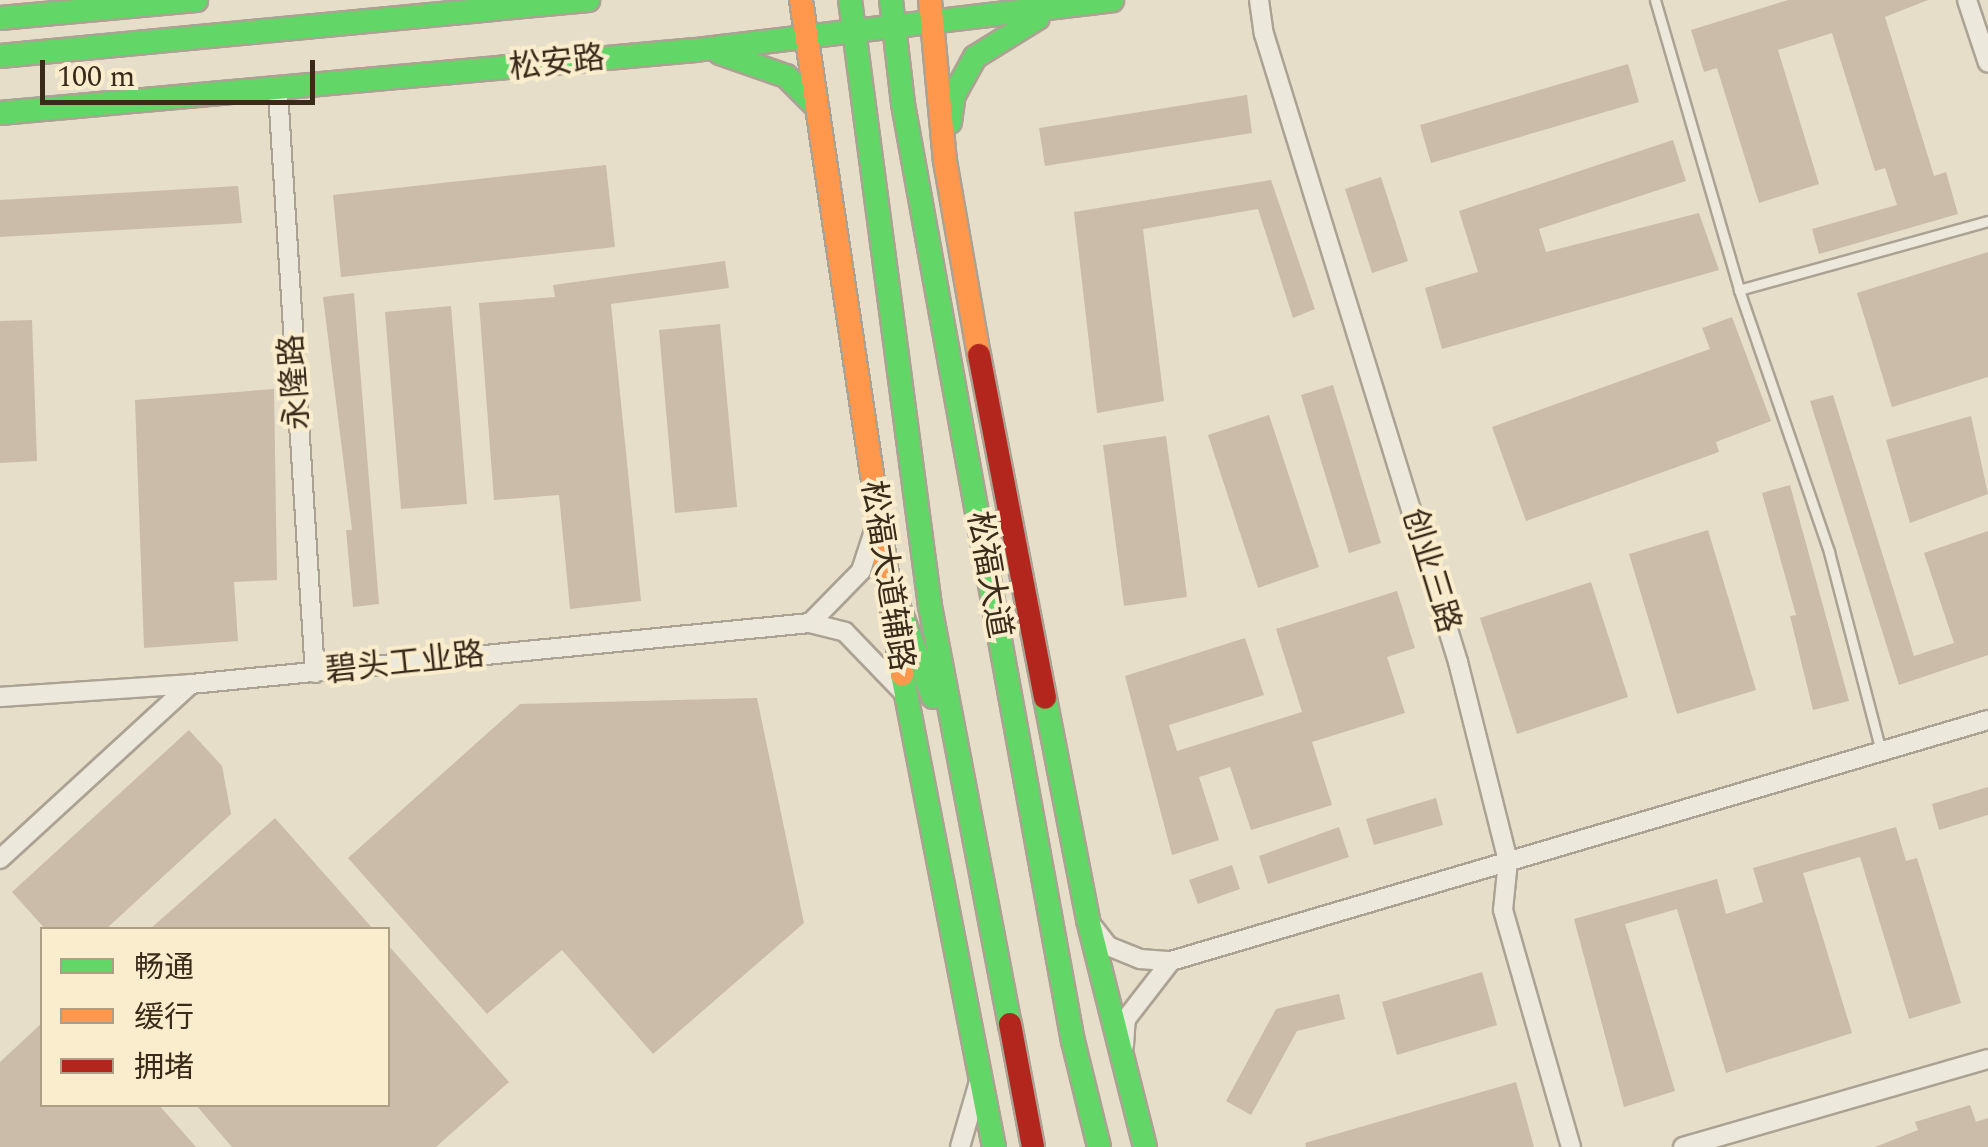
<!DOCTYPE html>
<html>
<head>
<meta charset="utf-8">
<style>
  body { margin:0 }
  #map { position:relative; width:1988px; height:1147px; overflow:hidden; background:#e6dec9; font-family:Spectral,"Noto Sans SC",serif }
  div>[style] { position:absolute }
  .building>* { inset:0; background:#cabca9 }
  .roads { filter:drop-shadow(2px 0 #aba293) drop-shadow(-2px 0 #aba293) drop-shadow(0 2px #aba293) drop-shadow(0 -2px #aba293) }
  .lane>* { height:9px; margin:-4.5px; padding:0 4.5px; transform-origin:4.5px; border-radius:4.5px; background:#ede8dc }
  .street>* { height:18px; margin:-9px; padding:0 9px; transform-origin:9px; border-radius:9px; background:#ede8dc }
  .fast>* { height:22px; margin:-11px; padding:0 11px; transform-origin:11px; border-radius:11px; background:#63d668 }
  .slow>* { height:22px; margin:-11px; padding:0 11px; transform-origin:11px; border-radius:11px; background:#ff974d }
  .jam>* { height:22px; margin:-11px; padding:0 11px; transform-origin:11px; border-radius:11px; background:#b3261e }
  span { translate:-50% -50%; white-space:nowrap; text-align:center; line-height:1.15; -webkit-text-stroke:8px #f9edcd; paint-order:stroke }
  .street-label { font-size:32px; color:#3a2a1a }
  .legend { position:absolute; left:40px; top:927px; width:350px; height:180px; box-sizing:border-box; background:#f9edcd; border:2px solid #ad9f85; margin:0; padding:12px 18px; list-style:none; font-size:30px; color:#3a2a1a }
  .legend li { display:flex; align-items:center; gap:20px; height:50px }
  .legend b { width:50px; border:2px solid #ad9f85 }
  .scale { position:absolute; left:40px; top:60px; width:275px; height:45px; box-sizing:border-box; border:5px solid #3a2a1a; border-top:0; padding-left:12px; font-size:30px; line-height:35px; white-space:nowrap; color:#3a2a1a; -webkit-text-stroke:8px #f9edcd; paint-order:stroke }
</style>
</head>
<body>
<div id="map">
  <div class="building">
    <div style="clip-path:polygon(1788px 0,1928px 0,1885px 17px,1934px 176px,1946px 172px,1958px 214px,1819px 254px,1812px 229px,1897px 205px,1885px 168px,1875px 171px,1832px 33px,1778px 50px,1819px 184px,1759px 203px,1717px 68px,1704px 72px,1691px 30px)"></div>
    <div style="clip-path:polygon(1628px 64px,1639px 102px,1431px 163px,1420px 125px)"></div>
    <div style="clip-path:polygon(1247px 95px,1252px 133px,1045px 166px,1039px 128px)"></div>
    <div style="clip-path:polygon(1673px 140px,1686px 181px,1539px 229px,1546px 252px,1699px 213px,1719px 270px,1442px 349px,1425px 288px,1478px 272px,1459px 211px)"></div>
    <div style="clip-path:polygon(606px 165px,615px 247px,341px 277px,333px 195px)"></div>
    <div style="clip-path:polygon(1381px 177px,1408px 261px,1372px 273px,1345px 189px)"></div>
    <div style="clip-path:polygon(1271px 180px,1315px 309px,1293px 318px,1258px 209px,1143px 229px,1164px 401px,1097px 413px,1074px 212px)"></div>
    <div style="clip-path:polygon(238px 186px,242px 223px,0 237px,0 200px)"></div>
    <div style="clip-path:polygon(1988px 252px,1988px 377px,1892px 407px,1857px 293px)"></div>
    <div style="clip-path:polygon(725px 261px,729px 288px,611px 304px,641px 601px,570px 609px,559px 495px,494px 500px,479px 303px,555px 297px,553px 285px)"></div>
    <div style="clip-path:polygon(354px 293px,379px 604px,353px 607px,346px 530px,352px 530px,323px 297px)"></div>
    <div style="clip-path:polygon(451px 306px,467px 504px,401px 509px,385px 312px)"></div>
    <div style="clip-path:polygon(1732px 317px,1771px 421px,1716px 442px,1719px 452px,1526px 521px,1492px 427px,1710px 349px,1702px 328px)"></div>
    <div style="clip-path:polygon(32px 320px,37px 461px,0 463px,0 321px)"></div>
    <div style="clip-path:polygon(720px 324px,737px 507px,675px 513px,659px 330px)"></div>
    <div style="clip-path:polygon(1333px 385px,1381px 543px,1349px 553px,1301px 395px)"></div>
    <div style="clip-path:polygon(274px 389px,277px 580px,234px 582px,238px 641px,144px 648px,135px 400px)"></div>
    <div style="clip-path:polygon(1833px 395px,1914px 656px,1954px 643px,1924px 553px,1988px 531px,1988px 655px,1899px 685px,1810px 401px)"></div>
    <div style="clip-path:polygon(1269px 415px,1319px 567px,1258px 588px,1208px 435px)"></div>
    <div style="clip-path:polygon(1971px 416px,1988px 494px,1910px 523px,1886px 440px)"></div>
    <div style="clip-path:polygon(1166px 436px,1187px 597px,1124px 606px,1103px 445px)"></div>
    <div style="clip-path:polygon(1790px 485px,1849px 701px,1813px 710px,1790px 616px,1796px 615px,1762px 493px)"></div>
    <div style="clip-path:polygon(1708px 530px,1756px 690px,1677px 714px,1629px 554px)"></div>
    <div style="clip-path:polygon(1591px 582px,1628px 697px,1517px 734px,1480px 618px)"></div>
    <div style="clip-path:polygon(1397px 591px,1415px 648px,1387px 657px,1405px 713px,1312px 742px,1332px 805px,1251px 830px,1230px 767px,1199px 777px,1219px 840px,1172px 855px,1125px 676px,1245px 638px,1264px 695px,1169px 725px,1177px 751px,1302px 712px,1276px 629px)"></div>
    <div style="clip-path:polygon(757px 698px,804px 923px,653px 1054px,562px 950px,487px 1014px,348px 858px,520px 704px)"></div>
    <div style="clip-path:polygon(189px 730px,222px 766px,231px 814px,105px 930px,46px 930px,12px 892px)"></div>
    <div style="clip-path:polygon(1988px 787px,1988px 815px,1939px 830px,1932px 804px)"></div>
    <div style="clip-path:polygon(1436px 798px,1443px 825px,1374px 845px,1366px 819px)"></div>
    <div style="clip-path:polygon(275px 818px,374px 930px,149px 930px)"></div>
    <div style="clip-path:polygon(1339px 827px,1349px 857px,1268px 884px,1259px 856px)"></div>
    <div style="clip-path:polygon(1896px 827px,1906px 861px,1917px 858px,1961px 1003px,1909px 1019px,1860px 857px,1803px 873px,1852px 1033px,1726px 1073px,1677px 909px,1625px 924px,1675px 1091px,1624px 1107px,1574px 919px,1717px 879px,1726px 914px,1763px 902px,1753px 868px)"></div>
    <div style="clip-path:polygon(1232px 865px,1240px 889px,1198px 904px,1189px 880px)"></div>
    <div style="clip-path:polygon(388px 945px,509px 1082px,436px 1147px,232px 1147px,195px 1104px,388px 1104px)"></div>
    <div style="clip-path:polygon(1482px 972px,1497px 1025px,1397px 1055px,1382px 1002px)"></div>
    <div style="clip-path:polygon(1339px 994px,1345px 1019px,1297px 1031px,1251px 1115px,1226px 1101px,1276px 1009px)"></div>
    <div style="clip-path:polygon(42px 1023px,42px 1104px,158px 1104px,196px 1147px,0 1147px,0 1062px)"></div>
    <div style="clip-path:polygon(1516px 1082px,1534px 1147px,1306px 1147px,1305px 1143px)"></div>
    <div style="clip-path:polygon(1970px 1105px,1976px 1122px,1988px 1118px,1988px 1147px,1875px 1147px,1918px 1130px,1915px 1122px)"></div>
  </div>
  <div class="roads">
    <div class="lane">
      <div style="left:1655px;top:0;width:302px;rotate:73.8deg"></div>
      <div style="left:1739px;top:290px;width:277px;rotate:71deg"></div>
      <div style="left:1829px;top:552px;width:206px;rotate:75.4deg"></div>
      <div style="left:1739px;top:290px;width:258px;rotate:-15.5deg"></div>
    </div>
    <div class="street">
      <div style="left:1259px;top:0;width:34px;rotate:82deg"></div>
      <div style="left:1264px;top:34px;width:657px;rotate:72.83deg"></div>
      <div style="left:1458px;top:662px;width:205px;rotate:75.9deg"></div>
      <div style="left:1508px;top:861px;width:49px;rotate:95.8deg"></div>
      <div style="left:1503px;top:910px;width:247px;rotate:74deg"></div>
      <div style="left:1967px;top:0;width:66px;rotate:71.6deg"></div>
      <div style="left:278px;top:92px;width:582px;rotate:86.36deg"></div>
      <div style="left:876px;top:525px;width:48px;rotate:108.1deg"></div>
      <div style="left:861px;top:571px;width:73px;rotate:134.4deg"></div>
      <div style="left:810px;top:623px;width:36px;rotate:14deg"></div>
      <div style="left:845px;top:632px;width:85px;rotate:46deg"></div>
      <div style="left:0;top:697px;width:191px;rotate:-3.9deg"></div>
      <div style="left:191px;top:684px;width:622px;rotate:-5.63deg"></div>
      <div style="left:0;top:859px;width:259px;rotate:-42.5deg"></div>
      <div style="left:1094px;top:928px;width:23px;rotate:52deg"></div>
      <div style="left:1108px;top:946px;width:35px;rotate:22deg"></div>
      <div style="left:1140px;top:959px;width:31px;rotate:4deg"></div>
      <div style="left:1171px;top:961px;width:852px;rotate:-16.44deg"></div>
      <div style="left:1124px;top:1045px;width:26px;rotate:-86deg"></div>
      <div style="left:1126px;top:1019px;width:73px;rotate:-52.2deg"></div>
      <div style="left:960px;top:1147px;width:65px;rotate:-73.8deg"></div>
      <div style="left:1683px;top:1147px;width:317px;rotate:-16.1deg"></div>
    </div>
    <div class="fast">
      <div style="left:850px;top:0;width:611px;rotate:82.48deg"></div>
      <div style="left:930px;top:606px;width:426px;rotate:79.2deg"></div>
      <div style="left:891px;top:0;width:105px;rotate:83.4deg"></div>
      <div style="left:903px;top:104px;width:534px;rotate:79.74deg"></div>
      <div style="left:998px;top:629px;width:419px;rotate:79.7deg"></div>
      <div style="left:1073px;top:1041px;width:109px;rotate:76.2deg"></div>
      <div style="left:0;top:18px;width:197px;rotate:-5.2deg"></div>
      <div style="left:720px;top:53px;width:70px;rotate:19.2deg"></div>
      <div style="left:786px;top:76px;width:42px;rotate:45deg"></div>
      <div style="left:0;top:56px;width:591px;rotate:-5.44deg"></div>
      <div style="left:0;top:113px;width:698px;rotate:-5.18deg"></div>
      <div style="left:695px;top:50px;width:420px;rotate:-6.8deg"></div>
      <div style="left:950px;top:122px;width:27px;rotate:-82deg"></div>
      <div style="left:954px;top:95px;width:43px;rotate:-61.1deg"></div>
      <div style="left:975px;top:57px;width:74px;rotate:-31.8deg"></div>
      <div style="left:889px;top:582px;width:123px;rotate:69.1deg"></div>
      <div style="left:902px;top:674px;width:482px;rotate:79deg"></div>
      <div style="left:1045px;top:698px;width:226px;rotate:79deg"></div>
      <div style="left:1088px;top:920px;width:234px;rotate:75.9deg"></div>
    </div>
    <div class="slow">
      <div style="left:801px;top:0;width:682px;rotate:81.48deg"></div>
      <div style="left:930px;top:0;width:162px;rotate:84.7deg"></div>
      <div style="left:945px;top:161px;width:197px;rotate:80.1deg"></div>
    </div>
    <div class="jam">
      <div style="left:979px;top:355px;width:349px;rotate:79.1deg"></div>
      <div style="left:1010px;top:1024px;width:125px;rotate:79.4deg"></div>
    </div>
  </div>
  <div class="street-label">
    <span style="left:557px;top:64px;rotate:-6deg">松安路</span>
    <span style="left:296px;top:382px;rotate:-94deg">永隆路</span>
    <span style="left:1430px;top:571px;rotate:73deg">创业三路</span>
    <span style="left:988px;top:575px;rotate:80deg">松福大道</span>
    <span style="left:886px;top:576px;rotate:81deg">松福大道辅路</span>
    <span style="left:405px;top:664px;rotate:-6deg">碧头工业路</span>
  </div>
  <ul class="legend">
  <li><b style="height:12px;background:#63d668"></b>畅通</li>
  <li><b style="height:12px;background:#ff974d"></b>缓行</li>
  <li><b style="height:12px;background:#b3261e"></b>拥堵</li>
  </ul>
  <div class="scale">100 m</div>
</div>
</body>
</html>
